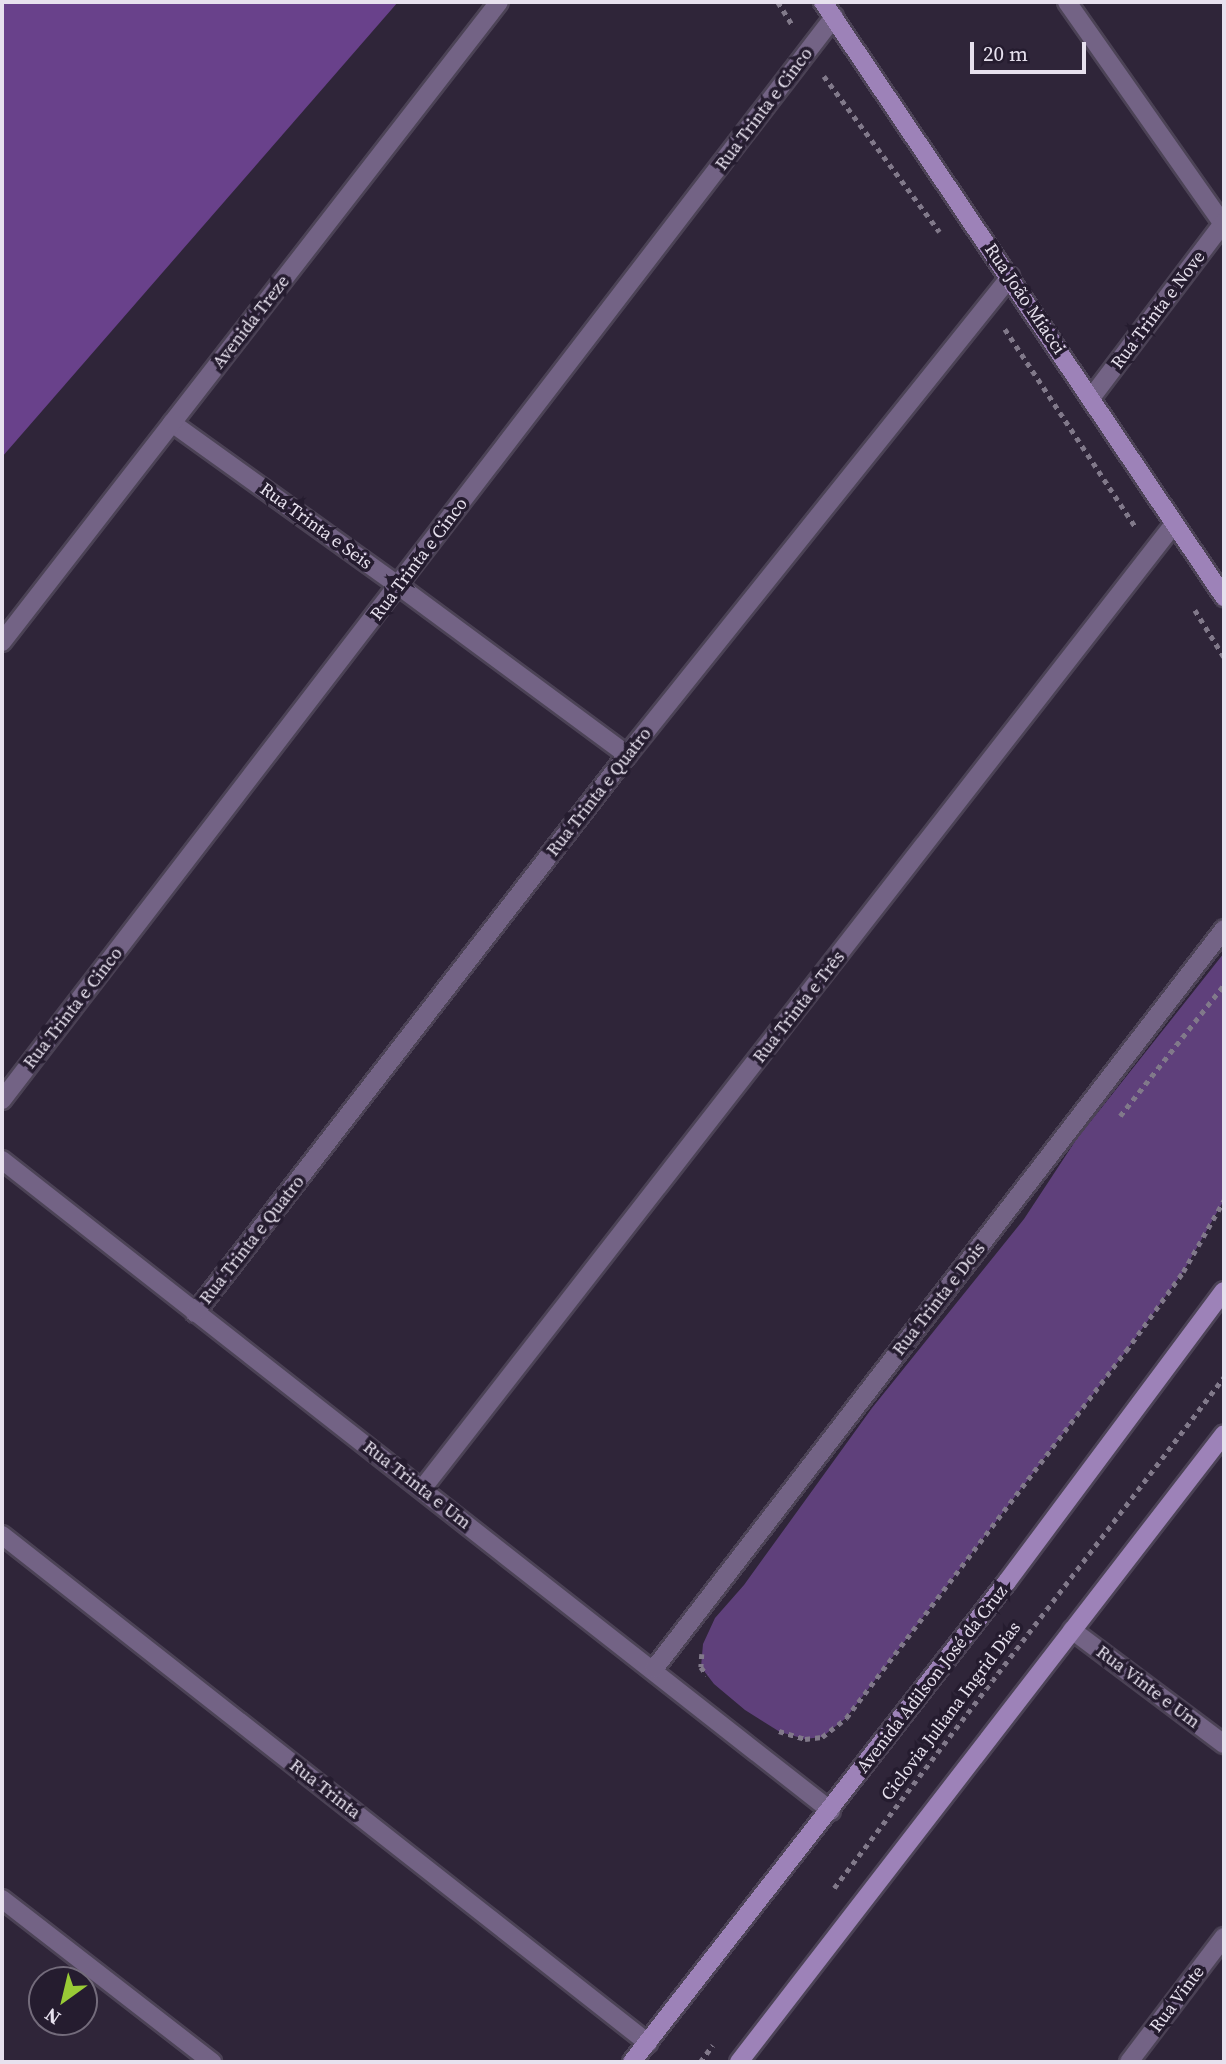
<!DOCTYPE html>
<html>
<head>
<meta charset="utf-8">
<style>
  body { margin:0 }
  #map { position:relative; width:1226px; height:2064px; overflow:hidden; background:#2f2539; font-family:"Source Serif 4",serif }
  div>[style] { position:absolute }
  .green>* { inset:0; background:#5f407b }
  .forest>* { inset:0; background:#69418b }
  .path>* { height:4.5px; margin-top:-2.25px; transform-origin:0; background:repeating-linear-gradient(90deg,#81798a 0 5px,transparent 0 10px) }
  .roads { filter:drop-shadow(2px 0 #4c4356) drop-shadow(-2px 0 #4c4356) drop-shadow(0 2px #4c4356) drop-shadow(0 -2px #4c4356) }
  .street>* { height:18px; margin:-9px; padding:0 9px; transform-origin:9px; border-radius:9px; background:#736385 }
  .secondary>* { height:18px; margin:-9px; padding:0 9px; transform-origin:9px; border-radius:9px; background:#9d82b8 }
  span { translate:-50% -50%; white-space:nowrap; text-align:center; line-height:1.15; -webkit-text-stroke:7px #251c2f; paint-order:stroke }
  .street-label { font-size:18px; color:#e7e1ee }
  .frame { position:absolute; inset:0; border:4px solid #e7e1ee; pointer-events:none }
  .north { position:absolute; left:28px; top:1966px; width:70px; height:70px; box-sizing:border-box; background:#251c2f; border:2px solid #736b7b; border-radius:50%; rotate:214deg; font-size:19px; font-weight:700; line-height:28px; text-align:center; color:#e7e1ee }
  .north::after { content:''; display:block; margin:auto; width:24px; height:32px; background:#99cb36; clip-path:polygon(50% 0,100% 100%,50% 72%,0 100%) }
  .scale { position:absolute; left:970px; top:42px; width:116px; height:32px; box-sizing:border-box; border:4px solid #e7e1ee; border-top:0; padding-left:9px; font-size:21px; line-height:24px; white-space:nowrap; color:#e7e1ee; -webkit-text-stroke:5px #251c2f; paint-order:stroke }
</style>
</head>
<body>
<div id="map">
  <div class="green">
    <div style="clip-path:polygon(1224px 953px,1224px 1200px,1183px 1272px,1126px 1351px,846px 1718px,822px 1737px,805px 1739px,780px 1732px,745px 1710px,714px 1684px,701px 1667px,703px 1644px,715px 1618px,744px 1585px,872px 1408px,1024px 1219px,1076px 1140px)"></div>
  </div>
  <div class="forest">
    <div style="clip-path:polygon(2px 2px,398px 2px,2px 457px)"></div>
  </div>
  <div class="path">
    <div style="left:778px;top:2px;width:26px;rotate:58deg"></div>
    <div style="left:824px;top:76px;width:194px;rotate:53.4deg"></div>
    <div style="left:1005px;top:329px;width:236px;rotate:56.6deg"></div>
    <div style="left:1195px;top:610px;width:55px;rotate:58.3deg"></div>
    <div style="left:1120px;top:1116px;width:167px;rotate:-51.6deg"></div>
    <div style="left:702px;top:1654px;width:13px;rotate:94deg"></div>
    <div style="left:701px;top:1667px;width:10px;rotate:53deg"></div>
    <div style="left:779px;top:1731px;width:27px;rotate:17deg"></div>
    <div style="left:805px;top:1739px;width:17px;rotate:-7deg"></div>
    <div style="left:822px;top:1737px;width:31px;rotate:-38deg"></div>
    <div style="left:846px;top:1718px;width:462px;rotate:-52.7deg"></div>
    <div style="left:1126px;top:1351px;width:97px;rotate:-54.2deg"></div>
    <div style="left:1183px;top:1272px;width:83px;rotate:-60.3deg"></div>
    <div style="left:834px;top:1888px;width:643px;rotate:-52.65deg"></div>
    <div style="left:700px;top:2062px;width:21px;rotate:-53deg"></div>
  </div>
  <div class="roads">
    <div class="street">
      <div style="left:1067px;top:2px;width:271px;rotate:54.9deg"></div>
      <div style="left:1091px;top:398px;width:221px;rotate:-52.9deg"></div>
      <div style="left:172px;top:423px;width:279px;rotate:35.7deg"></div>
      <div style="left:399px;top:586px;width:284px;rotate:36.5deg"></div>
      <div style="left:2px;top:642px;width:810px;rotate:-52.17deg"></div>
      <div style="left:2px;top:1100px;width:1366px;rotate:-52.47deg"></div>
      <div style="left:2px;top:1160px;width:1054px;rotate:38.14deg"></div>
      <div style="left:195px;top:1313px;width:706px;rotate:-52.25deg"></div>
      <div style="left:627px;top:755px;width:613px;rotate:-51.3deg"></div>
      <div style="left:422px;top:1489px;width:1223px;rotate:-52.07deg"></div>
      <div style="left:2px;top:1535px;width:822px;rotate:38.18deg"></div>
      <div style="left:1072px;top:1630px;width:190px;rotate:36.9deg"></div>
      <div style="left:654px;top:1669px;width:934px;rotate:-52.39deg"></div>
      <div style="left:2px;top:1899px;width:266px;rotate:37.8deg"></div>
      <div style="left:1129px;top:2062px;width:157px;rotate:-52.8deg"></div>
    </div>
    <div class="secondary">
      <div style="left:823px;top:2px;width:718px;rotate:56.02deg"></div>
      <div style="left:632px;top:2062px;width:608px;rotate:-52.02deg"></div>
      <div style="left:1006px;top:1583px;width:364px;rotate:-53.3deg"></div>
      <div style="left:739px;top:2062px;width:793px;rotate:-52.32deg"></div>
    </div>
  </div>
  <div class="street-label">
    <span style="left:764px;top:109px;rotate:-53deg">Rua Trinta e Cinco</span>
    <span style="left:1025px;top:299px;rotate:56deg">Rua João Miacci</span>
    <span style="left:1158px;top:310px;rotate:-53deg">Rua Trinta e Nove</span>
    <span style="left:251px;top:322px;rotate:-52deg">Avenida Treze</span>
    <span style="left:316px;top:526px;rotate:36deg">Rua Trinta e Seis</span>
    <span style="left:419px;top:559px;rotate:-53deg">Rua Trinta e Cinco</span>
    <span style="left:599px;top:792px;rotate:-52deg">Rua Trinta e Quatro</span>
    <span style="left:799px;top:1007px;rotate:-52deg">Rua Trinta e Três</span>
    <span style="left:73px;top:1008px;rotate:-52deg">Rua Trinta e Cinco</span>
    <span style="left:252px;top:1240px;rotate:-52deg">Rua Trinta e Quatro</span>
    <span style="left:939px;top:1299px;rotate:-52deg">Rua Trinta e Dois</span>
    <span style="left:417px;top:1485px;rotate:38deg">Rua Trinta e Um</span>
    <span style="left:932px;top:1679px;rotate:-52deg">Avenida Adilson José da Cruz</span>
    <span style="left:1148px;top:1687px;rotate:37deg">Rua Vinte e Um</span>
    <span style="left:951px;top:1711px;rotate:-53deg">Ciclovia Juliana Ingrid Dias</span>
    <span style="left:325px;top:1789px;rotate:38deg">Rua Trinta</span>
    <span style="left:1177px;top:1999px;rotate:-53deg">Rua Vinte</span>
  </div>
  <div class="frame"></div>
  <div class="north">N</div>
  <div class="scale">20 m</div>
</div>
</body>
</html>
